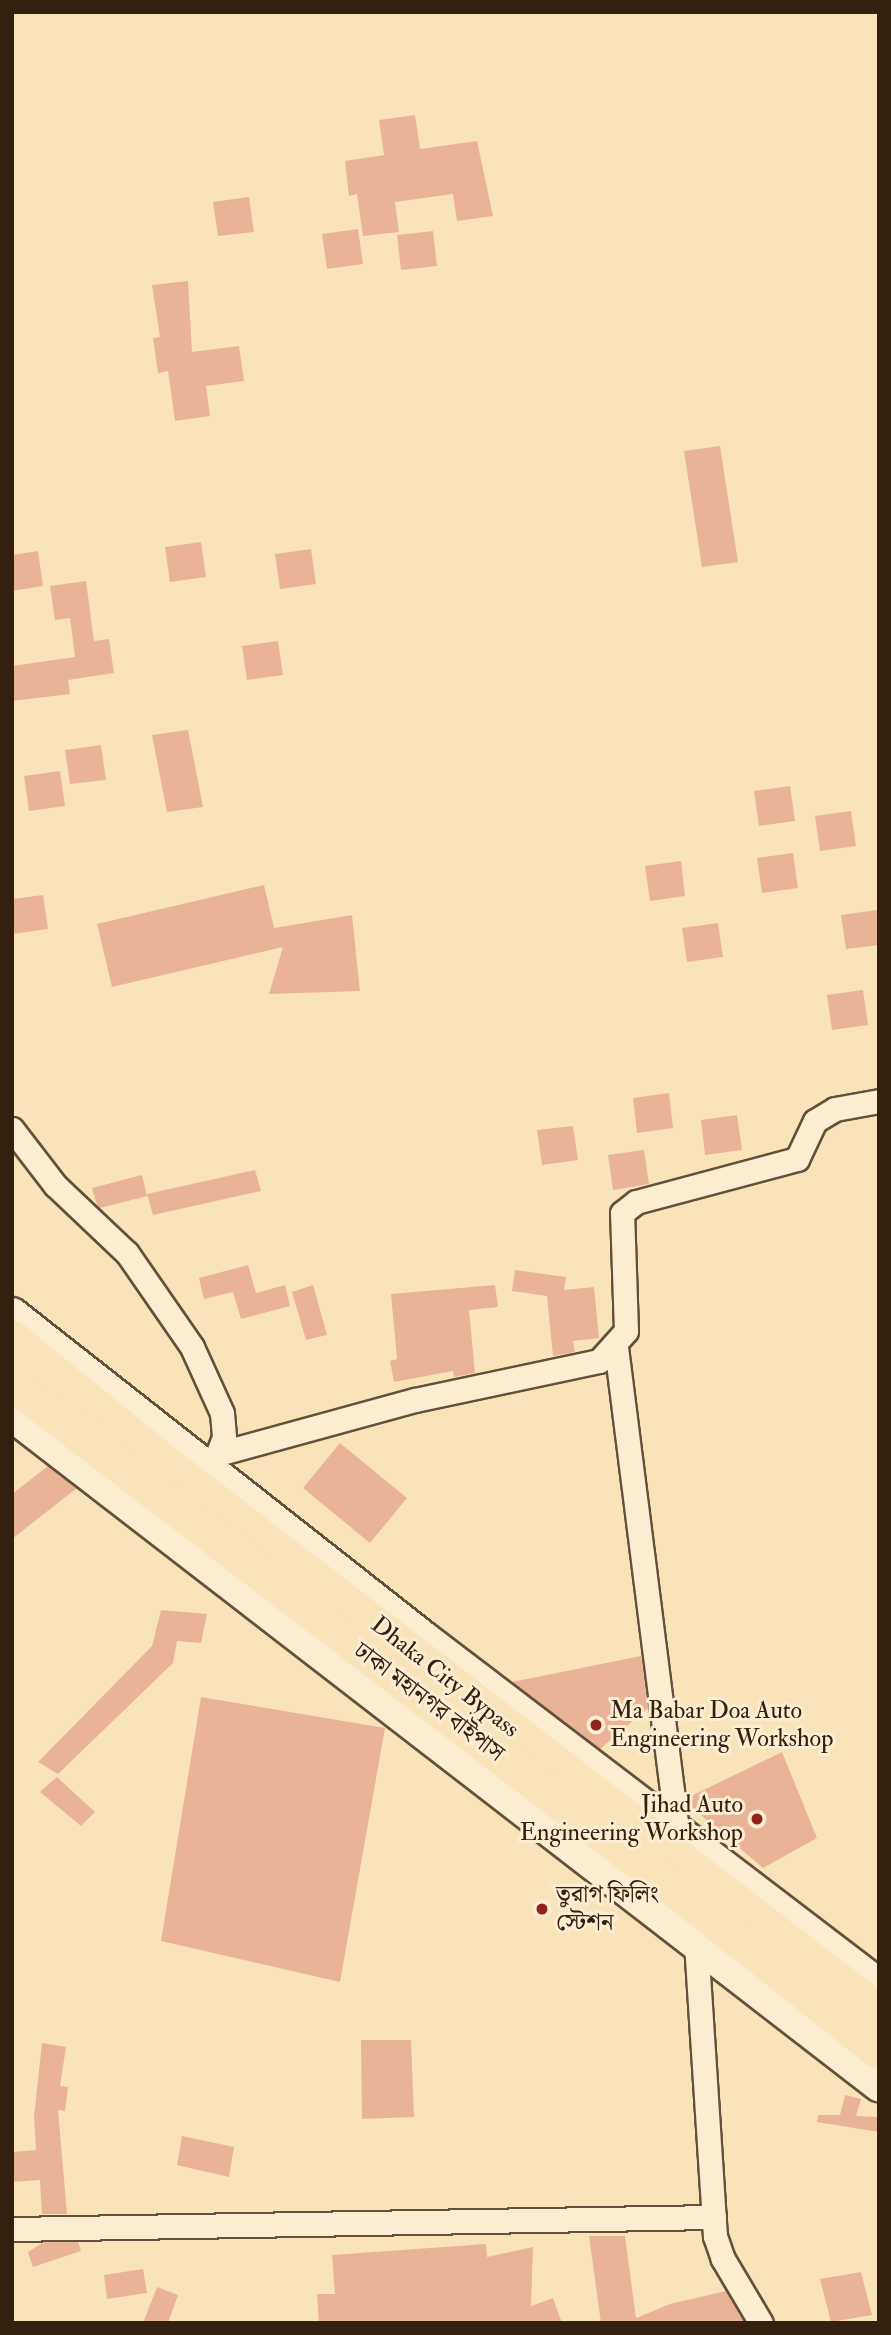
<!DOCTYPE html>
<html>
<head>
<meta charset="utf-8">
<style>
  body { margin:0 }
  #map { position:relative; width:891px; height:2335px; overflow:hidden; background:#f9e4ba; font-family:"IM FELL Double Pica","Noto Serif Bengali",serif }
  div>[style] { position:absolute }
  .building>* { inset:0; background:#eab396 }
  .roads { filter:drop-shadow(2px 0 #64513a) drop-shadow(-2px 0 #64513a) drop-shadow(0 2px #64513a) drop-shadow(0 -2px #64513a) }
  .street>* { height:23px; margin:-11.5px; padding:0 11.5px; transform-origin:11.5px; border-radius:11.5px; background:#fbedd2 }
  .secondary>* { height:32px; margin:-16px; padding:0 16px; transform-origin:16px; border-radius:16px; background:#fbedd2 }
  .highway>* { height:38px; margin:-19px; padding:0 19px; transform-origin:19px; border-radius:19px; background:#f9e4ba }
  .dots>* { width:19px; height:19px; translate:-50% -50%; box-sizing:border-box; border:4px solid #fbedd2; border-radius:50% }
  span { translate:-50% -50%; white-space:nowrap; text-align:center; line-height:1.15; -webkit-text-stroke:6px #fbedd2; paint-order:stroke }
  .street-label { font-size:24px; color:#33200f }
  .poi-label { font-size:24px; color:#33200f }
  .left { translate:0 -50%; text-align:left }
  .right { translate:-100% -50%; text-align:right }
  .frame { position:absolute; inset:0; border:14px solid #33200f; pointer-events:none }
</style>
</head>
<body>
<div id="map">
  <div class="building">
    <div style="clip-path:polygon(415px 115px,420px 149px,477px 141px,493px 216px,457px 221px,453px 194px,395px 202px,399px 232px,363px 236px,357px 194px,349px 196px,345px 161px,384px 155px,379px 120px)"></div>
    <div style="clip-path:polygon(249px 197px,254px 232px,218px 236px,213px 202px)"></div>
    <div style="clip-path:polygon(358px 229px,363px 264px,327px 269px,322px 234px)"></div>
    <div style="clip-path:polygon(433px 231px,437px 266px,401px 270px,397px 235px)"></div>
    <div style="clip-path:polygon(188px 281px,192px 352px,239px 346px,244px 381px,206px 386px,210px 416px,175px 421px,168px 371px,158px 373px,153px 338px,160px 337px,152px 285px)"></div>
    <div style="clip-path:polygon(720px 446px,738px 562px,702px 567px,684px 451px)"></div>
    <div style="clip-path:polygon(201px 542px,206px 577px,170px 582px,165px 547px)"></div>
    <div style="clip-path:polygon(311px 549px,316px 584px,280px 589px,275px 554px)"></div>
    <div style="clip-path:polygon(38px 551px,43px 586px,12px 591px,12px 555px)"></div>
    <div style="clip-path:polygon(86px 581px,94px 641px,109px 639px,114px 673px,68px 680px,70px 694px,12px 701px,12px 666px,75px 657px,70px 618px,55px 620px,50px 586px)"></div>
    <div style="clip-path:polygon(278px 641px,283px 675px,247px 680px,242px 646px)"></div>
    <div style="clip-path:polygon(188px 730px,203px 807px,167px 812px,152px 735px)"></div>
    <div style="clip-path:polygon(101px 745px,106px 780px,70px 784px,65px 750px)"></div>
    <div style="clip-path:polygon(60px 771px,65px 806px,29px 811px,24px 776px)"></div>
    <div style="clip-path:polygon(790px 786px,795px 821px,759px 826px,754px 791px)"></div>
    <div style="clip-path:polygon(851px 811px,856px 846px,820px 851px,815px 816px)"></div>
    <div style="clip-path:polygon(793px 853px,798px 888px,762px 893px,757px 858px)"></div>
    <div style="clip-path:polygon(681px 861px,685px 896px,650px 901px,645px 866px)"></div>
    <div style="clip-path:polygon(264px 885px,274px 928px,352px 915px,360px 991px,269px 994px,283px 947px,112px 987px,97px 924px)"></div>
    <div style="clip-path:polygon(43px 895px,48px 929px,12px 934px,12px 899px)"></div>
    <div style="clip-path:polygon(877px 910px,879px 945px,846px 949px,841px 915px)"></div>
    <div style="clip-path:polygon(718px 923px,723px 957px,687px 962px,682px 928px)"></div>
    <div style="clip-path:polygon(863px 990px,868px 1025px,832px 1030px,827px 995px)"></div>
    <div style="clip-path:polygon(669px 1093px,673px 1128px,637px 1133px,633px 1098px)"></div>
    <div style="clip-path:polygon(737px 1115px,742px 1150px,705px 1155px,701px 1120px)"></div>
    <div style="clip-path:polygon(573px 1126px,578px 1160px,542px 1165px,537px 1130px)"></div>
    <div style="clip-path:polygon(644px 1150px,649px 1184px,613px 1190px,608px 1155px)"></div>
    <div style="clip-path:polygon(255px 1170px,261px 1191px,153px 1215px,147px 1194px)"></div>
    <div style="clip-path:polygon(142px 1175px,147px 1196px,100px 1208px,97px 1205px,92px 1188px)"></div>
    <div style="clip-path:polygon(248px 1265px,256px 1293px,285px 1285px,290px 1306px,241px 1319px,233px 1292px,204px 1299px,199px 1278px)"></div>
    <div style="clip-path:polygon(515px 1270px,566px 1277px,564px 1290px,594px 1287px,599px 1338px,573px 1341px,575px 1352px,553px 1356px,547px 1296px,512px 1291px)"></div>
    <div style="clip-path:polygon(313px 1285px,327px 1335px,306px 1340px,292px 1292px)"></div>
    <div style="clip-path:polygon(495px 1285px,498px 1307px,469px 1310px,475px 1373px,454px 1377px,453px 1371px,394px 1382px,390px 1361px,397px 1359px,391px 1294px)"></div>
    <div style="clip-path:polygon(340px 1443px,407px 1498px,370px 1543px,303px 1488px)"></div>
    <div style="clip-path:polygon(48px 1466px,77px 1488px,12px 1539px,12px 1494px)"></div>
    <div style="clip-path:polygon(161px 1610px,207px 1614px,201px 1643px,177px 1641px,173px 1663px,58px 1774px,38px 1762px,152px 1646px)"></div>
    <div style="clip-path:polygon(641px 1656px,648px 1708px,600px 1749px,512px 1682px)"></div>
    <div style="clip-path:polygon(201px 1697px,385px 1728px,340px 1982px,161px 1941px)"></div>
    <div style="clip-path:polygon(782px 1752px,817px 1838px,763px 1868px,688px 1804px,687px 1798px)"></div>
    <div style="clip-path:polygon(57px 1777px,95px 1812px,81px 1826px,40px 1792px)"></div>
    <div style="clip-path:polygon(361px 2040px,411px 2040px,414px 2117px,362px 2119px)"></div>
    <div style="clip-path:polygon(42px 2043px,66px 2047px,60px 2086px,68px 2087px,65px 2111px,58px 2110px,67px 2214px,42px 2214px,40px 2180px,12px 2182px,12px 2152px,36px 2150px,34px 2116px)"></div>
    <div style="clip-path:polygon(845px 2095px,861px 2099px,856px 2116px,879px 2117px,879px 2132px,817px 2122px,818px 2115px,840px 2115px)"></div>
    <div style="clip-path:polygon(182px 2136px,234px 2147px,229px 2177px,177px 2165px)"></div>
    <div style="clip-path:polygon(589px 2236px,625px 2236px,636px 2318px,670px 2304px,726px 2291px,745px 2323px,601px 2323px)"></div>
    <div style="clip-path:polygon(44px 2242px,78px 2242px,81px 2251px,33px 2267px,28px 2252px)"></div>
    <div style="clip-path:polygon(486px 2244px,487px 2257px,533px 2247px,531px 2306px,553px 2298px,562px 2323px,319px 2323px,317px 2294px,335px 2294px,332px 2255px)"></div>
    <div style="clip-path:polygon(143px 2269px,147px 2293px,107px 2299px,104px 2275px)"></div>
    <div style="clip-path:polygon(861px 2272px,872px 2315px,831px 2322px,820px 2279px)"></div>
    <div style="clip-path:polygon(157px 2287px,178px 2295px,168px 2323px,143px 2323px)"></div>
  </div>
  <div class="roads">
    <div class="street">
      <div style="left:12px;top:1129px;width:71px;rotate:52.5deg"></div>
      <div style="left:55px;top:1185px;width:99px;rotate:43.4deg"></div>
      <div style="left:127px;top:1253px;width:114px;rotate:55.3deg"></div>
      <div style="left:192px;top:1347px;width:72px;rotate:65.6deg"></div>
      <div style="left:222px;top:1413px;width:24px;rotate:85deg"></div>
      <div style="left:224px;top:1437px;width:28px;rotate:111deg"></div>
      <div style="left:616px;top:1347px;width:486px;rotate:82.8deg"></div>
      <div style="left:221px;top:1453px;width:201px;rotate:-15.3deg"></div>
      <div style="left:415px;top:1400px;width:188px;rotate:-12deg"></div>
      <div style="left:599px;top:1361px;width:40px;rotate:-48deg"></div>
      <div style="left:626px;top:1331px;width:118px;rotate:-91.9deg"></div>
      <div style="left:622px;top:1213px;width:18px;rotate:-38deg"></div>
      <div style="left:636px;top:1202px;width:167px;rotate:-15deg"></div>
      <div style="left:797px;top:1159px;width:42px;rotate:-64.7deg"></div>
      <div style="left:815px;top:1121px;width:23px;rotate:-31deg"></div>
      <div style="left:835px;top:1109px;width:45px;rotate:-10.3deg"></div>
      <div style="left:696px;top:1943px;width:294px;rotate:86.3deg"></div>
      <div style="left:715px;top:2236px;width:24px;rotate:71deg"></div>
      <div style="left:723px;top:2259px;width:74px;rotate:59.3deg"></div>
      <div style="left:12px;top:2229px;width:702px;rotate:-0.98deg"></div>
    </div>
    <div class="secondary">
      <div style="left:12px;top:1314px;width:524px;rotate:38.18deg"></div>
      <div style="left:424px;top:1638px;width:572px;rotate:37.33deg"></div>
      <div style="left:12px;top:1415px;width:1096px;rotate:37.7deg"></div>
    </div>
    <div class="highway">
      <div style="left:12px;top:1340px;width:198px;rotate:39.1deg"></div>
      <div style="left:166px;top:1465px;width:899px;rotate:37.55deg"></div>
      <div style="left:12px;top:1382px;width:848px;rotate:37.38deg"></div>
      <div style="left:686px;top:1897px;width:246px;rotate:38.4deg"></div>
    </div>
  </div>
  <div class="dots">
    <div style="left:596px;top:1725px;background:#8f2418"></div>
    <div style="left:757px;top:1819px;background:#8f2418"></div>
    <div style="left:542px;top:1909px;background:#8f2418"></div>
  </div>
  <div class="street-label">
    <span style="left:445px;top:1677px;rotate:38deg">Dhaka City Bypass</span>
    <span style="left:429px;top:1702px;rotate:37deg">ঢাকা মহানগর বাইপাস</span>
  </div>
  <div class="poi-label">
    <span class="left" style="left:610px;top:1725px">Ma Babar Doa Auto<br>Engineering Workshop</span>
    <span class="right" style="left:743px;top:1819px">Jihad Auto<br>Engineering Workshop</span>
    <span class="left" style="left:556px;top:1909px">তুরাগ ফিলিং<br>স্টেশন</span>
  </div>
  <div class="frame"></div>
</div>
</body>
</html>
